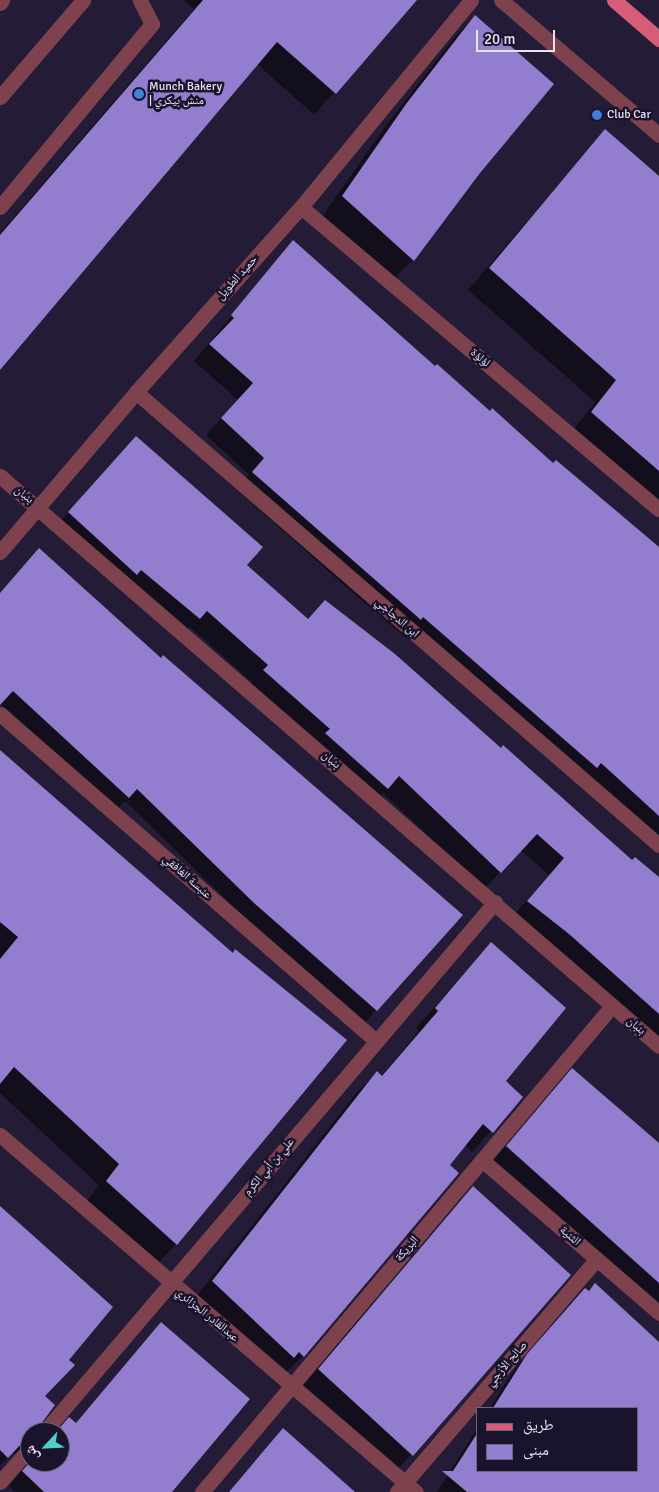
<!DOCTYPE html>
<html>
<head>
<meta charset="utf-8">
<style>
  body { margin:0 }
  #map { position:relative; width:659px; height:1492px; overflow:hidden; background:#241c36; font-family:Signika,"Noto Naskh Arabic",sans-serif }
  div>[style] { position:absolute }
  .shadow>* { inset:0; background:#0007 }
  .building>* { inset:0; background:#937dce }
  .minor>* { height:15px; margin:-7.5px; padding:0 7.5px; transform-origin:7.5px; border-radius:7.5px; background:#7d424e }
  .major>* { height:15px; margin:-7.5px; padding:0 7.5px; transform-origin:7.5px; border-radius:7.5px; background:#d65d79 }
  .dots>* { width:14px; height:14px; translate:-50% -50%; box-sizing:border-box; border:2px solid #1a132c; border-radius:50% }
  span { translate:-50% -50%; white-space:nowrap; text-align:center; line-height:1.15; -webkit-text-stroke:5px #1a132c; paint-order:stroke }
  .poi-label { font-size:12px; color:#e5e2f3 }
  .left { translate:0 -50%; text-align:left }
  .street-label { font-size:12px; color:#e5e2f3 }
  .legend { position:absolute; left:476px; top:1407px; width:162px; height:65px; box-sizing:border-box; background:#1a132c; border:1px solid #6b667c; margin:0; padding:6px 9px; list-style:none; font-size:15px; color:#e5e2f3 }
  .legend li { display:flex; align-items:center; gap:10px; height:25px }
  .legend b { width:25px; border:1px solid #6b667c }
  .north { position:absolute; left:20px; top:1422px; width:50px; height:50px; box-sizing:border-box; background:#1a132c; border:1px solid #6b667c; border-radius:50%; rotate:245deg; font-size:14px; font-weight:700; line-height:20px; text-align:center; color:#e5e2f3 }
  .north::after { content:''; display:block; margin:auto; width:18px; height:22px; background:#53cdc9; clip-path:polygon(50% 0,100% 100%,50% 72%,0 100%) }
  .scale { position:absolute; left:476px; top:30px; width:79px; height:22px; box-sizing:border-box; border:2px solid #e5e2f3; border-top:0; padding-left:6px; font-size:15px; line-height:18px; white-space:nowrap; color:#e5e2f3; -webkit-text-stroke:4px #1a132c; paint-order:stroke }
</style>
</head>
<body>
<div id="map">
  <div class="shadow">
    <div style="clip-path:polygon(184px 0,416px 0,314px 115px,257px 64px,0 368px,0 233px,194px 9px)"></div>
    <div style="clip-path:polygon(475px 16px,479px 172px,413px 260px,391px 281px,321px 218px,385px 127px,454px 38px)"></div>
    <div style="clip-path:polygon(605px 131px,659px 177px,659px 514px,570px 434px,595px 402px,468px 290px)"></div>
    <div style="clip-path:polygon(293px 242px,435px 368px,659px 551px,659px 848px,406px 633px,404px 636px,346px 587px,236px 489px,249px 475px,206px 435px,238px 400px,194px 361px)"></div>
    <div style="clip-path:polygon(136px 438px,245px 565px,307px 620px,325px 601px,631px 862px,659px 879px,659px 1045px,511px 918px,549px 875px,520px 850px,484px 889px,383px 793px,371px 805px,248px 687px,252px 682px,190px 627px,182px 634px,124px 586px,120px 590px,53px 529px)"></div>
    <div style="clip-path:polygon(28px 561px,161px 659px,376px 1010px,365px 1022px,241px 914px,125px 801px,117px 809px,0 703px,0 593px)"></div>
    <div style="clip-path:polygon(0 751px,232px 954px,176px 1244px,156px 1265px,86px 1202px,99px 1185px,0 1093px)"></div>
    <div style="clip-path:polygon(491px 944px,504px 1081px,521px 1097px,472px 1152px,465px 1145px,303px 1356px,283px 1375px,193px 1301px,357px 1092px,377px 1073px,381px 1076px,419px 1031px,416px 1028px)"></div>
    <div style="clip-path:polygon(572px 1069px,659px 1146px,659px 1316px,491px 1163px)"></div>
    <div style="clip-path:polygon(473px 1187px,569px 1275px,391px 1477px,297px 1391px)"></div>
    <div style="clip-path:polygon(0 1208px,68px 1360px,44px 1397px,34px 1432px,30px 1432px,30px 1462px,60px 1462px,60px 1432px,56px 1432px,69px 1419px,75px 1424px,161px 1324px,170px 1492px,15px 1492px,9px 1486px,25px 1466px,23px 1455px,12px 1453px,0 1465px)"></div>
    <div style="clip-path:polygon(595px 1285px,659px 1343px,659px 1492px,437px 1492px,478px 1427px,478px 1471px,638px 1471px,638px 1408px,490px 1408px,514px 1370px,571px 1303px)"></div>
  </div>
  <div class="building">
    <div style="clip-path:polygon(203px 0,417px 0,336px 94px,277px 42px,0 370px,0 235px)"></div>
    <div style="clip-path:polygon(475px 15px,554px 84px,480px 173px,414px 261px,342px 196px,406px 104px)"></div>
    <div style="clip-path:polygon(605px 129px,659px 176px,659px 471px,591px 412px,616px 380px,489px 268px)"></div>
    <div style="clip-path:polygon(293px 240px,435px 366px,437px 364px,490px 411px,492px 408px,553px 463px,556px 460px,659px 547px,659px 816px,601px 763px,597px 768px,423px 617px,421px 620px,252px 472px,264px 458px,221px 418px,253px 383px,209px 344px,234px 318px,231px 315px)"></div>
    <div style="clip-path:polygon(136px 436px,263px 547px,247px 565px,308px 619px,325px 600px,395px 654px,501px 748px,503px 745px,632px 860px,635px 857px,659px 877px,659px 1014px,569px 934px,527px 901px,564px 858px,537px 834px,501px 873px,399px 776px,388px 789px,325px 733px,330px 729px,263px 670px,268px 665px,207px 611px,200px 619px,141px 570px,137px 575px,68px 512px)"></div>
    <div style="clip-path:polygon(39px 548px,161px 658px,163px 655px,463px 915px,377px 1011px,253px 902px,137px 789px,129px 798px,13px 691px,0 705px,0 593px)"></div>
    <div style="clip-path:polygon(0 750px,233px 953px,235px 949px,347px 1040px,177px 1245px,106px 1181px,119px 1164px,14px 1067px,0 1084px,0 959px,18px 937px,0 922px)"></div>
    <div style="clip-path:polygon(491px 942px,566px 1008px,506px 1081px,523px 1097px,493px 1133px,483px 1124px,450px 1165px,459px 1173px,304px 1357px,299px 1352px,294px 1358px,212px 1281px,377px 1071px,382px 1076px,438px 1011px,435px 1008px)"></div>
    <div style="clip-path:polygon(572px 1068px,659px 1143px,659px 1283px,506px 1146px)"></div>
    <div style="clip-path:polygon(473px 1186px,571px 1275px,413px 1456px,318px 1369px)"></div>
    <div style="clip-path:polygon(0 1206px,113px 1307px,69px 1360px,75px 1365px,45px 1396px,55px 1405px,35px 1432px,30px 1432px,30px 1439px,23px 1442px,8px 1458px,0 1450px)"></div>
    <div style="clip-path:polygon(595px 1283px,659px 1342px,659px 1492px,467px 1492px,442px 1471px,453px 1471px,478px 1432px,478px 1471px,638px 1471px,638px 1408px,493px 1408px,527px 1354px,585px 1288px,589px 1291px)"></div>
    <div style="clip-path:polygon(161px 1322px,250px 1399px,172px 1492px,44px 1492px,22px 1471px,30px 1462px,60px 1462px,60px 1432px,56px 1432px,69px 1417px,76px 1423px)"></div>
    <div style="clip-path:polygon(283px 1428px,355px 1492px,229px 1492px)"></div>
  </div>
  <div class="minor">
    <div style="left:501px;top:0;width:208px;rotate:40.5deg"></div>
    <div style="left:0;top:3px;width:4px;rotate:-56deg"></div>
    <div style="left:0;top:97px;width:128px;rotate:-49.4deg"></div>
    <div style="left:0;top:207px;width:238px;rotate:-50.3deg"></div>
    <div style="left:152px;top:24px;width:27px;rotate:-117deg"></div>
    <div style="left:301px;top:207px;width:468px;rotate:40.2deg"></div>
    <div style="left:136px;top:392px;width:692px;rotate:40.9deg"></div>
    <div style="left:0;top:476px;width:871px;rotate:40.86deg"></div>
    <div style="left:0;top:552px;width:210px;rotate:-49.6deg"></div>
    <div style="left:136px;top:392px;width:248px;rotate:-48.3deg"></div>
    <div style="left:301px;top:207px;width:268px;rotate:-50.6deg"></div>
    <div style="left:0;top:714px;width:497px;rotate:41deg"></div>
    <div style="left:0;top:1135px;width:548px;rotate:40.64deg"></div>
    <div style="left:482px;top:1160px;width:234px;rotate:40.8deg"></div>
    <div style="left:44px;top:1432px;width:696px;rotate:-49.6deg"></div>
    <div style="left:0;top:1482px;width:45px;rotate:-48.6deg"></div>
    <div style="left:202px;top:1492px;width:636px;rotate:-49.85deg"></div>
    <div style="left:397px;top:1492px;width:307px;rotate:-49.4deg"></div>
  </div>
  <div class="major">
    <div style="left:614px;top:0;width:60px;rotate:40.9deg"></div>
  </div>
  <div class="dots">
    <div style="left:139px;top:94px;background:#3f7fe0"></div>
    <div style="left:597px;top:115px;background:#3f7fe0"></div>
  </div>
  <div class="poi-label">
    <span class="left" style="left:149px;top:94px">Munch Bakery<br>| منش بيكري</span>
    <span class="left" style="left:607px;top:115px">Club Car</span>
  </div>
  <div class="street-label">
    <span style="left:237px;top:278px;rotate:-48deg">حميد الطويل</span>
    <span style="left:480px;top:358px;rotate:40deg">لؤلؤة</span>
    <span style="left:24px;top:495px;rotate:39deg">بنبان</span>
    <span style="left:397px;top:618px;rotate:41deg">ابن الدجاجي</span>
    <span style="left:331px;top:760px;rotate:41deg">بنبان</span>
    <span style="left:187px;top:877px;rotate:41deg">عنبسة الغافقي</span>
    <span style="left:636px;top:1026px;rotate:40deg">بنبان</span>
    <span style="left:269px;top:1167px;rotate:-50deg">علي بن أبي الكرم</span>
    <span style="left:570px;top:1236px;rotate:41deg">الثنية</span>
    <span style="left:407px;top:1249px;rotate:-50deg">البريكة</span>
    <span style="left:207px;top:1315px;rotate:39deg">عبدالقادر الجزائري</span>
    <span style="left:507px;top:1364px;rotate:-49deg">صالح الأزجي</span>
  </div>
  <ul class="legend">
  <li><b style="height:6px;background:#d65d79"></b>طريق</li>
  <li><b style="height:14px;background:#937dce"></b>مبنى</li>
  </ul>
  <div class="north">ش</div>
  <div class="scale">20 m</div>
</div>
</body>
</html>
